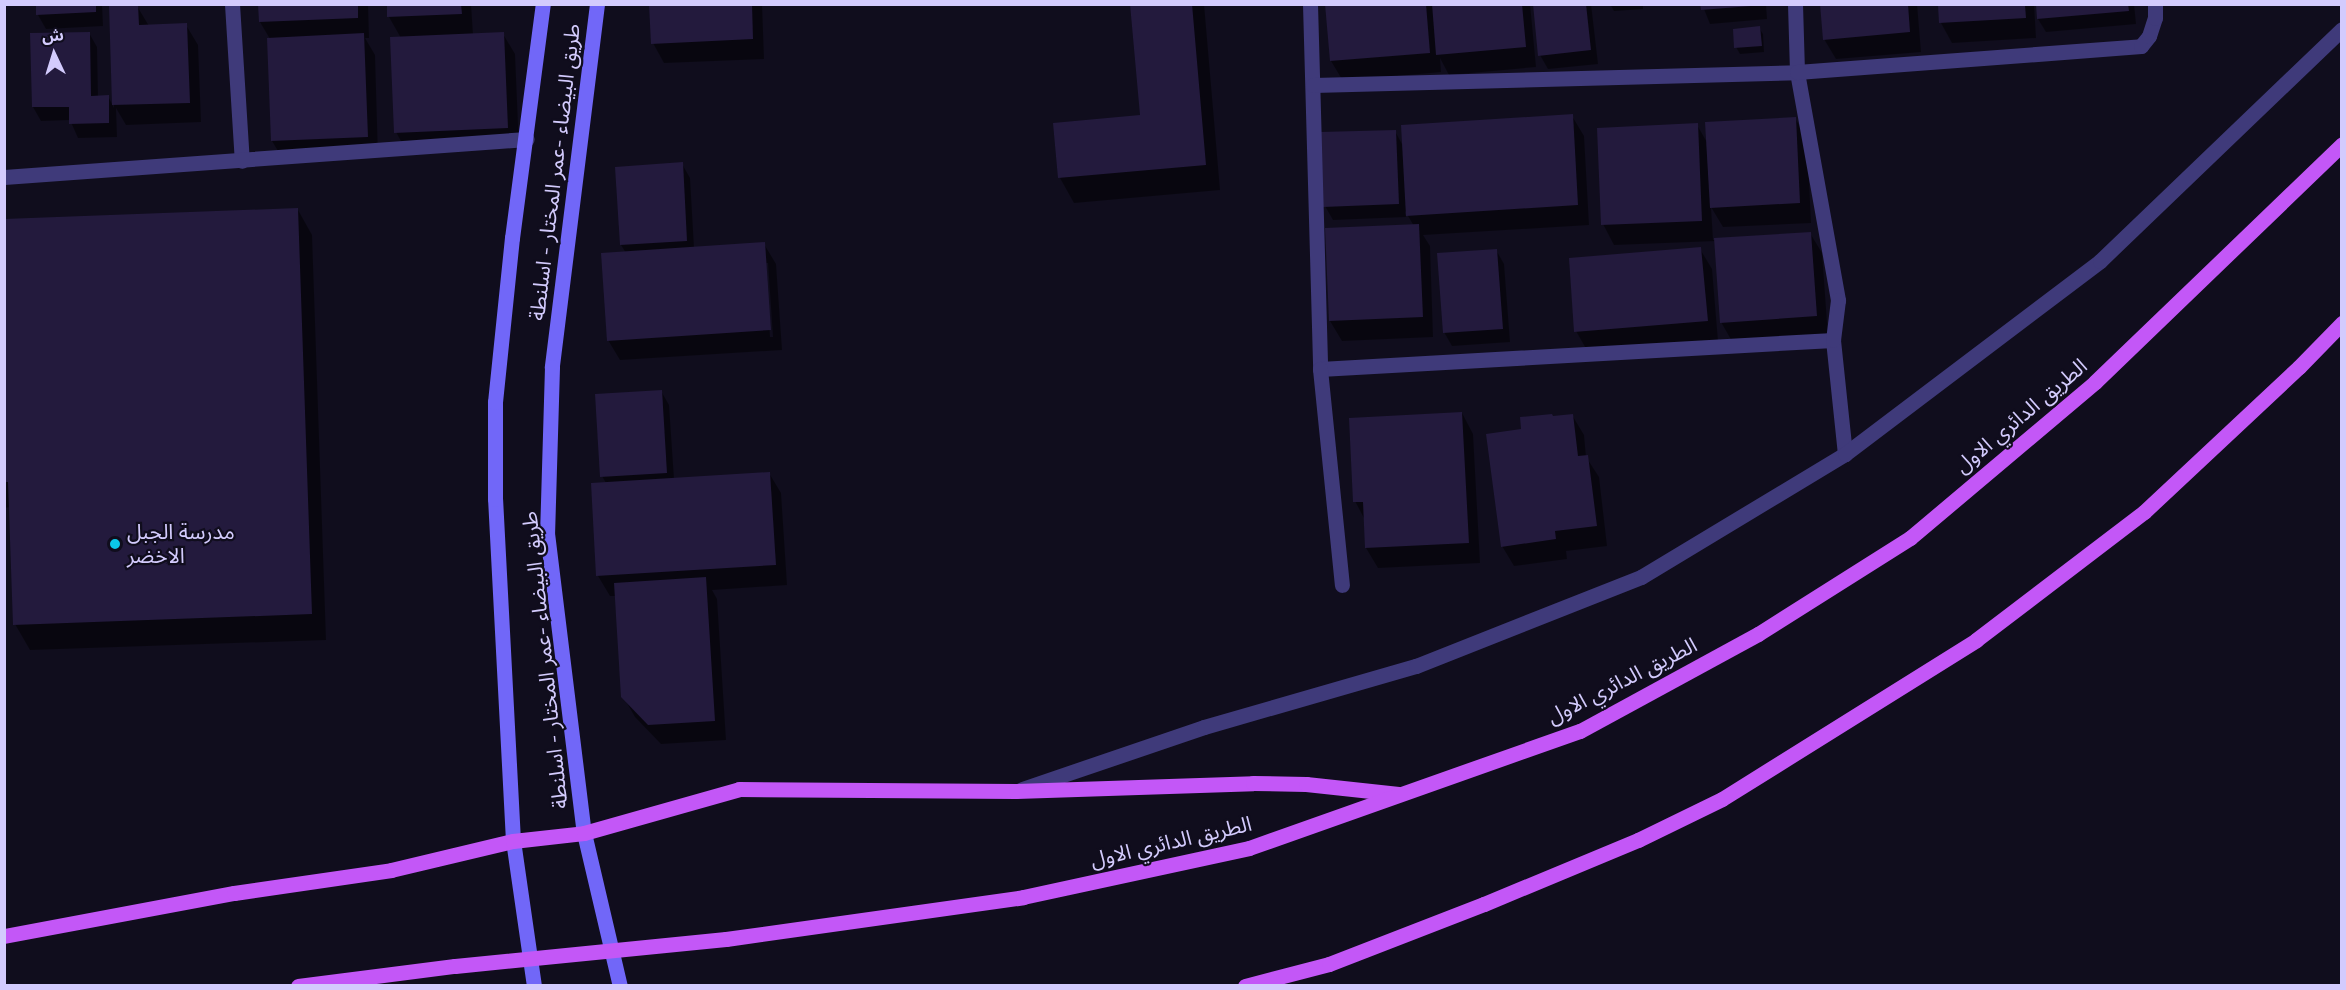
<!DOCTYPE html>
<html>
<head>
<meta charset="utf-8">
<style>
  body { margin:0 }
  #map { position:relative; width:2346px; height:990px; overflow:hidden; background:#100d1d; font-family:"Nunito Sans","Noto Sans Arabic",sans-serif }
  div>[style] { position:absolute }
  .shadow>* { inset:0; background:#0007 }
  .building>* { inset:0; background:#231a3d }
  .street>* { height:15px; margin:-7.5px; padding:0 7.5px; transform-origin:7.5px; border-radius:7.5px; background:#3f3a7a }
  .secondary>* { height:15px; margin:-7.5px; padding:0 7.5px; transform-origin:7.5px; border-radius:7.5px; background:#7167f8 }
  .primary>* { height:15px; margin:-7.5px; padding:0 7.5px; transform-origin:7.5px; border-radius:7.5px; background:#c357f7 }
  .primary-bridge>* { height:15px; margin:-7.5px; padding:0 7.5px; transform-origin:7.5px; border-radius:7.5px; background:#c357f7 }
  .dots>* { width:16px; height:16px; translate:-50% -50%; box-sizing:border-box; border:3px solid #100d1d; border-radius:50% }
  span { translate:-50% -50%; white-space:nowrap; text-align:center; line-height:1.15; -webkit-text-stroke:4.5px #100d1d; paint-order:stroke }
  .street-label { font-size:21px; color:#d3cbfd }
  .poi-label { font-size:21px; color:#d3cbfd }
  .left { translate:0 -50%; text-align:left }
  .frame { position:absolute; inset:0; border:6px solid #d3cbfd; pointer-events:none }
  .north { position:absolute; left:24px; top:24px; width:60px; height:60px; -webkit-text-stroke:4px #100d1d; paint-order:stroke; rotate:356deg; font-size:16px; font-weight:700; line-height:24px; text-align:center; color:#d3cbfd }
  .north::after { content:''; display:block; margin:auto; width:21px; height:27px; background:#d3cbfd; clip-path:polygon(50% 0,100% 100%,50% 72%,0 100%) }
</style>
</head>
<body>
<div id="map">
  <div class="shadow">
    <div style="clip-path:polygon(37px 4px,102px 4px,103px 26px,46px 29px,38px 15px)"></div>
    <div style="clip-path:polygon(259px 4px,368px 4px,369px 38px,365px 38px,375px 55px,378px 157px,284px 161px,272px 141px,270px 39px,260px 22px)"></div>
    <div style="clip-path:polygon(388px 4px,471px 4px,473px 35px,503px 34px,515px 54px,519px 148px,407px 152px,396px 132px,401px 38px,389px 17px)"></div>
    <div style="clip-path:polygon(651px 4px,762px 4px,764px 59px,664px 63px,653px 43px)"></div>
    <div style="clip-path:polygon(1132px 4px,1204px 4px,1220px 190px,1074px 203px,1060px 178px,1142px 117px)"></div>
    <div style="clip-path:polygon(1326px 4px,1530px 4px,1536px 67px,1449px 75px,1440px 58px,1441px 72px,1343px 81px,1331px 61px)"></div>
    <div style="clip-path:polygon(1534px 4px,1591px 4px,1598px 64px,1548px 69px,1540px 55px)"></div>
    <div style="clip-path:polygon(1643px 4px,1643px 9px,1614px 11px,1610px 4px)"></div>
    <div style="clip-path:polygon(1702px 4px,1766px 4px,1767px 19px,1710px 24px)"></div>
    <div style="clip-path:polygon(1821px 4px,1917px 4px,1921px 52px,1836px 59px,1824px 39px)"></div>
    <div style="clip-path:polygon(1939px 4px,2034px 4px,2036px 38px,1952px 43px,1941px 23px)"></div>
    <div style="clip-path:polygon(2037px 4px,2134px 4px,2136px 24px,2046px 32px,2038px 19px)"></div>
    <div style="clip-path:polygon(110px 6px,137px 6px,149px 26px,186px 25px,198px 45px,201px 122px,126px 125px,116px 108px,117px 137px,78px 138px,70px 120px,41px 121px,33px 107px,89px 33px,97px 47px,98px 97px,108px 96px,114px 108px)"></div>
    <div style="clip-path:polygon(1759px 28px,1763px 34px,1764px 52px,1740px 54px,1736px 47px)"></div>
    <div style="clip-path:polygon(1572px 116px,1584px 136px,1589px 225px,1423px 235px,1430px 246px,1433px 337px,1342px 341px,1330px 321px,1414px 226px,1405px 211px,1406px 217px,1333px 220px,1325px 206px,1395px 131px,1403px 146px)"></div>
    <div style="clip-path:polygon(1795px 118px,1807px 139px,1811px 223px,1723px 227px,1711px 207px,1713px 240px,1810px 233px,1822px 253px,1828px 336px,1733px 343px,1721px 322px,1716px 241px,1614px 245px,1603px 224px,1697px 125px,1708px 144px)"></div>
    <div style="clip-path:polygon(evenodd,682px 164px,690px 178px,694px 248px,764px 244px,776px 264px,782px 350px,620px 360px,608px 340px,626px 253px,621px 245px,682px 164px,765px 263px,768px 263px,773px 337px,770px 337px,765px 263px)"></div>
    <div style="clip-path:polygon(298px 210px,312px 235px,326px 640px,30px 650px,15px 624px,11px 507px,4px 508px,4px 220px)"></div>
    <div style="clip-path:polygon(1700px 249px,1712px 269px,1718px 341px,1588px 352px,1576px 331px)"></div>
    <div style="clip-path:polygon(1496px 250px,1504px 264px,1510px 342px,1452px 346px,1444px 332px)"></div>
    <div style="clip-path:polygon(661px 391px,669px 405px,674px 479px,769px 473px,781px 493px,787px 585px,712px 590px,717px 599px,726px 740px,661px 744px,635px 717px,623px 696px,616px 596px,610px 596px,598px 576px,606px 483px,602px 476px)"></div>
    <div style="clip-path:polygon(1462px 413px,1473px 434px,1480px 563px,1378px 568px,1366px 548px,1365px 520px,1355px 501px)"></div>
    <div style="clip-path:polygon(1572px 415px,1584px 435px,1586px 457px,1599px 477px,1607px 546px,1566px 551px,1567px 559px,1514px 566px,1502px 546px,1523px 431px,1553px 418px)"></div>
  </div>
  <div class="building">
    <div style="clip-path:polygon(36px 4px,96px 4px,96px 12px,36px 15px)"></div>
    <div style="clip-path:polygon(138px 4px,139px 25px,187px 23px,190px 103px,112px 105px,109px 5px)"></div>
    <div style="clip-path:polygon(258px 4px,358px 4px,358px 18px,259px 22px)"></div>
    <div style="clip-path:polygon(387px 4px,461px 4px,462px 14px,387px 17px)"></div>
    <div style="clip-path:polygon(649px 4px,752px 4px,753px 39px,651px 44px)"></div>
    <div style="clip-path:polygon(1130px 4px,1192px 4px,1206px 165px,1058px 178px,1053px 123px,1140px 115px)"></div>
    <div style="clip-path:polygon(1325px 4px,1426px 4px,1430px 53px,1330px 61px)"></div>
    <div style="clip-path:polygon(1432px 4px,1522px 4px,1526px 47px,1436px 55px)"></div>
    <div style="clip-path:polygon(1533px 4px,1586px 4px,1591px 50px,1538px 56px)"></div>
    <div style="clip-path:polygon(1700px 4px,1751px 4px,1751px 6px,1701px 10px)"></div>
    <div style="clip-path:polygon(1820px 4px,1908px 4px,1910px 32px,1823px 40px)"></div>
    <div style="clip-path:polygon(2036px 4px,2128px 4px,2129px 11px,2037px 19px)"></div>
    <div style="clip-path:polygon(1938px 5px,2025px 5px,2026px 18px,1939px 23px)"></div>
    <div style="clip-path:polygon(1760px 26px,1762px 46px,1734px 48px,1733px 29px)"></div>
    <div style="clip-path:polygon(90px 32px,91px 96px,109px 95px,109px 123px,69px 124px,69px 107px,32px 107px,30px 33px)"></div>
    <div style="clip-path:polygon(504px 32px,508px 128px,394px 133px,390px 37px)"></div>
    <div style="clip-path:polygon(364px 33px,368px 137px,271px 141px,267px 38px)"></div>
    <div style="clip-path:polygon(1573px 114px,1578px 205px,1406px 216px,1401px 125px)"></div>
    <div style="clip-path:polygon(1796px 117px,1800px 203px,1710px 208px,1705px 122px)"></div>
    <div style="clip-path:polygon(1698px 123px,1702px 221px,1601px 225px,1597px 128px)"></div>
    <div style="clip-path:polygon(1396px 130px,1399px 204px,1323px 207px,1320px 132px)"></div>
    <div style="clip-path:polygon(683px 162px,687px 241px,620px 245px,615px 167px)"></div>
    <div style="clip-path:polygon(298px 208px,312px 614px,13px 625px,8px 482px,4px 482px,4px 219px)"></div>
    <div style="clip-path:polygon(1419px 224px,1423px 317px,1329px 321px,1325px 228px)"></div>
    <div style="clip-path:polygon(1811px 232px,1817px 316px,1720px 323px,1714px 238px)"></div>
    <div style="clip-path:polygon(765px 242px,771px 330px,607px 341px,601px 253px)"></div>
    <div style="clip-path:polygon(1701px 247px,1708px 321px,1574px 332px,1569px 258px)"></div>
    <div style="clip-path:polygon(1497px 249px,1503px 329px,1443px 333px,1437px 253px)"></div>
    <div style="clip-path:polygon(662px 390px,667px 473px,600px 477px,595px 394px)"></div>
    <div style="clip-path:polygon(1462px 412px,1469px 543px,1365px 548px,1363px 502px,1353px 502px,1349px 418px)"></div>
    <div style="clip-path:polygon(1552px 414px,1553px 416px,1573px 414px,1578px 456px,1588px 455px,1597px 526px,1555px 531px,1556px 539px,1501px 547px,1486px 434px,1521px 429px,1520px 417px)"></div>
    <div style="clip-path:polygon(770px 472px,776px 565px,596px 576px,591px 483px)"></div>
    <div style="clip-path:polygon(706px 577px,715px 721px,648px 725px,621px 697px,614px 583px)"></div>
  </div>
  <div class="street">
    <div style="left:232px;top:4px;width:157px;rotate:86.4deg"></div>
    <div style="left:1310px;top:4px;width:365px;rotate:88.4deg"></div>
    <div style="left:1320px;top:369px;width:514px;rotate:-3.24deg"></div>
    <div style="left:1833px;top:340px;width:115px;rotate:84deg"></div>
    <div style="left:1795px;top:4px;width:68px;rotate:88.3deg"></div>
    <div style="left:1797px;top:72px;width:232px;rotate:79.8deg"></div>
    <div style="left:1838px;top:300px;width:40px;rotate:97.1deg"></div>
    <div style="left:1313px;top:85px;width:484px;rotate:-1.5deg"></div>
    <div style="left:1797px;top:72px;width:345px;rotate:-4.3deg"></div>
    <div style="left:2141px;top:46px;width:13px;rotate:-51deg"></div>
    <div style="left:2149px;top:36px;width:19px;rotate:-72deg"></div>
    <div style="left:2155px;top:18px;width:14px;rotate:-90deg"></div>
    <div style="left:4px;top:177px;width:524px;rotate:-4.16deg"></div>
    <div style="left:1320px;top:369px;width:217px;rotate:84.2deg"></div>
    <div style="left:1022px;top:789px;width:192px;rotate:-18.8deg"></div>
    <div style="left:1204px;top:727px;width:221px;rotate:-16.1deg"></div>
    <div style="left:1416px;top:666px;width:242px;rotate:-21.6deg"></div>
    <div style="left:1641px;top:577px;width:238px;rotate:-31.1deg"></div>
    <div style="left:1845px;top:454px;width:320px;rotate:-37.1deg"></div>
    <div style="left:2100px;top:261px;width:335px;rotate:-43.8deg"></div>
  </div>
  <div class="secondary">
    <div style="left:597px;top:4px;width:366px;rotate:97.1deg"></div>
    <div style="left:552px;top:367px;width:166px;rotate:91.7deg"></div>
    <div style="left:547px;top:533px;width:302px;rotate:83deg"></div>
    <div style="left:584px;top:833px;width:157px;rotate:76.8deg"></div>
    <div style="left:534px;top:986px;width:147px;rotate:-98.2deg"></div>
    <div style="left:513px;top:841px;width:342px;rotate:-93deg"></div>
    <div style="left:495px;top:499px;width:97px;rotate:-90deg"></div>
    <div style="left:495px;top:402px;width:165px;rotate:-84.1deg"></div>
    <div style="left:512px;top:238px;width:236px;rotate:-82.5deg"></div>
  </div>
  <div class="primary">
    <div style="left:4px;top:936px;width:234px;rotate:-10.6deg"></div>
    <div style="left:234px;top:893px;width:159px;rotate:-8.3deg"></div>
    <div style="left:391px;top:870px;width:125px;rotate:-13.4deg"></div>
    <div style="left:513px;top:841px;width:71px;rotate:-6.4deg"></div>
    <div style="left:584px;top:833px;width:161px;rotate:-15.8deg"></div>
    <div style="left:739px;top:789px;width:277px;rotate:0.4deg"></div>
    <div style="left:1016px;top:791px;width:237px;rotate:-1.9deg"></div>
    <div style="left:1253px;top:783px;width:53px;rotate:1.1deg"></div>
    <div style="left:1306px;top:784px;width:93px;rotate:6.2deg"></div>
    <div style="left:726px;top:939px;width:300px;rotate:-8deg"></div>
    <div style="left:1023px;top:897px;width:231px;rotate:-12.2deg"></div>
    <div style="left:1249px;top:848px;width:351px;rotate:-19.5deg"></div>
    <div style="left:1580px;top:731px;width:203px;rotate:-28.6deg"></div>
    <div style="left:1758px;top:634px;width:180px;rotate:-32.3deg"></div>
    <div style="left:1910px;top:538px;width:242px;rotate:-40.1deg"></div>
    <div style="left:2095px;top:382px;width:343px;rotate:-43.9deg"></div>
    <div style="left:298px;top:986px;width:158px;rotate:-7.3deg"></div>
    <div style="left:1245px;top:986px;width:87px;rotate:-14.7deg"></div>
    <div style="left:1329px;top:964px;width:166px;rotate:-21.2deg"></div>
    <div style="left:1484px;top:904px;width:167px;rotate:-22.6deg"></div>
    <div style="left:1638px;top:840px;width:93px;rotate:-26deg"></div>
    <div style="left:1722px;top:799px;width:300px;rotate:-32deg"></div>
    <div style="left:1976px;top:640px;width:211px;rotate:-37.3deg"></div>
    <div style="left:2144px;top:512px;width:212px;rotate:-43.1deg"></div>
    <div style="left:2299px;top:367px;width:62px;rotate:-45.7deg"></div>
  </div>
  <div class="primary-bridge">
    <div style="left:455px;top:966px;width:272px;rotate:-5.7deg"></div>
  </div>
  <div class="dots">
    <div style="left:115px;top:544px;background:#0bc8e9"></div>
  </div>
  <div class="street-label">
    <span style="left:555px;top:172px;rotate:-83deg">طريق البيضاء -عمر المختار - اسلنطة</span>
    <span style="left:2021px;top:416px;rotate:-40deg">الطريق الدائري الاول</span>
    <span style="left:545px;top:660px;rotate:-96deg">طريق البيضاء -عمر المختار - اسلنطة</span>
    <span style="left:1622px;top:681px;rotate:-27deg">الطريق الدائري الاول</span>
    <span style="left:1171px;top:842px;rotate:-13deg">الطريق الدائري الاول</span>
  </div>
  <div class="poi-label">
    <span class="left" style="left:127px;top:544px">مدرسة الجبل<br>الاخضر</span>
  </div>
  <div class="frame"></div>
  <div class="north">ش</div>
</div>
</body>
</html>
